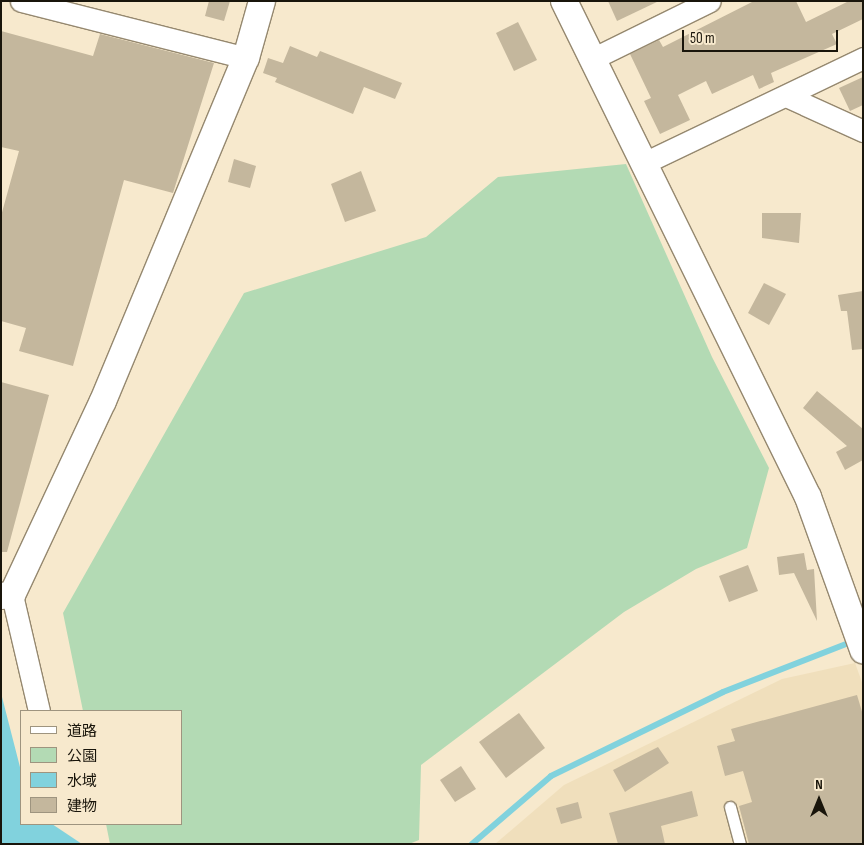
<!DOCTYPE html>
<html>
<head>
<meta charset="utf-8">
<style>
  body { margin:0 }
  #map { position:relative; width:864px; height:845px; overflow:hidden; background:#f7e9cd; font-family:"Sofia Sans Condensed","Noto Sans JP",sans-serif }
  div>[style] { position:absolute }
  .built>* { inset:0; background:#f0dfbc }
  .green>* { inset:0; background:#b3dab4 }
  .water>* { inset:0; background:#81d2dd }
  .stream>* { height:6px; margin:-3px; padding:0 3px; transform-origin:3px; border-radius:3px; background:#81d2dd }
  .building>* { inset:0; background:#c4b79d }
  .roads { filter:drop-shadow(1px 0 #95886f) drop-shadow(-1px 0 #95886f) drop-shadow(0 1px #95886f) drop-shadow(0 -1px #95886f) }
  .service>* { height:11px; margin:-5.5px; padding:0 5.5px; transform-origin:5.5px; border-radius:5.5px; background:#fff }
  .minor>* { height:21px; margin:-10.5px; padding:0 10.5px; transform-origin:10.5px; border-radius:10.5px; background:#fff }
  .tertiary>* { height:26px; margin:-13px; padding:0 13px; transform-origin:13px; border-radius:13px; background:#fff }
  span { translate:-50% -50%; white-space:nowrap; text-align:center; line-height:1.15; -webkit-text-stroke:5px #f7e9cd; paint-order:stroke }
  .frame { position:absolute; inset:0; border:2px solid #19150b; pointer-events:none }
  .legend { position:absolute; left:20px; top:710px; width:162px; height:115px; box-sizing:border-box; background:#f7e9cd; border:1px solid #9e947f; margin:0; padding:6px 9px; list-style:none; font-size:15px; color:#19150b }
  .legend li { display:flex; align-items:center; gap:10px; height:25px }
  .legend b { width:25px; border:1px solid #9e947f }
  .north { position:absolute; left:794px; top:775px; width:50px; height:50px; -webkit-text-stroke:4px #f7e9cd; paint-order:stroke; rotate:0deg; font-size:14px; font-weight:700; line-height:20px; text-align:center; color:#19150b }
  .north::after { content:''; display:block; margin:auto; width:18px; height:22px; background:#19150b; clip-path:polygon(50% 0,100% 100%,50% 72%,0 100%) }
  .scale { position:absolute; left:682px; top:30px; width:156px; height:22px; box-sizing:border-box; border:2px solid #19150b; border-top:0; padding-left:6px; font-size:15px; line-height:18px; white-space:nowrap; color:#19150b; -webkit-text-stroke:4px #f7e9cd; paint-order:stroke }
</style>
</head>
<body>
<div id="map">
  <div class="built">
    <div style="clip-path:polygon(855px 663px,863px 685px,863px 844px,495px 844px,564px 785px,782px 679px)"></div>
  </div>
  <div class="green">
    <div style="clip-path:polygon(626px 164px,712px 357px,769px 468px,747px 548px,696px 569px,624px 612px,421px 765px,419px 840px,409px 844px,110px 844px,106px 824px,181px 824px,181px 711px,83px 711px,63px 613px,244px 293px,426px 237px,498px 177px)"></div>
  </div>
  <div class="water">
    <div style="clip-path:polygon(1px 693px,21px 771px,21px 824px,52px 824px,82px 844px,1px 844px)"></div>
  </div>
  <div class="stream">
    <div style="left:472px;top:844px;width:104px;rotate:-40.7deg"></div>
    <div style="left:551px;top:776px;width:191px;rotate:-26deg"></div>
    <div style="left:723px;top:692px;width:141px;rotate:-21.3deg"></div>
  </div>
  <div class="building">
    <div style="clip-path:polygon(209px 1px,230px 1px,224px 21px,205px 16px)"></div>
    <div style="clip-path:polygon(608px 1px,659px 1px,617px 21px)"></div>
    <div style="clip-path:polygon(754px 1px,796px 1px,806px 22px,849px 1px,863px 1px,863px 19px,832px 34px,837px 44px,771px 73px,774px 82px,759px 89px,753px 75px,712px 94px,706px 81px,678px 95px,690px 120px,660px 134px,644px 101px,651px 98px,630px 54px,659px 40px,663px 47px)"></div>
    <div style="clip-path:polygon(518px 22px,537px 60px,514px 71px,496px 33px)"></div>
    <div style="clip-path:polygon(1px 31px,93px 56px,100px 34px,214px 63px,173px 193px,124px 180px,73px 366px,19px 351px,26px 328px,1px 321px,1px 216px,19px 151px,1px 147px)"></div>
    <div style="clip-path:polygon(290px 46px,317px 57px,320px 51px,402px 83px,395px 99px,364px 87px,353px 114px,275px 82px,277px 78px,263px 73px,268px 58px,283px 63px)"></div>
    <div style="clip-path:polygon(863px 77px,863px 105px,850px 111px,839px 88px)"></div>
    <div style="clip-path:polygon(234px 159px,256px 166px,250px 188px,228px 182px)"></div>
    <div style="clip-path:polygon(361px 171px,376px 211px,345px 222px,331px 184px)"></div>
    <div style="clip-path:polygon(762px 213px,801px 213px,799px 243px,762px 238px)"></div>
    <div style="clip-path:polygon(764px 283px,786px 294px,769px 325px,748px 313px)"></div>
    <div style="clip-path:polygon(863px 291px,863px 349px,852px 350px,847px 311px,841px 311px,838px 295px)"></div>
    <div style="clip-path:polygon(1px 382px,49px 395px,7px 552px,1px 552px)"></div>
    <div style="clip-path:polygon(817px 391px,863px 429px,863px 460px,845px 470px,836px 452px,847px 446px,803px 408px)"></div>
    <div style="clip-path:polygon(804px 553px,807px 570px,814px 569px,817px 621px,794px 573px,779px 575px,777px 557px)"></div>
    <div style="clip-path:polygon(748px 565px,758px 591px,729px 602px,719px 576px)"></div>
    <div style="clip-path:polygon(857px 695px,863px 715px,863px 844px,749px 844px,739px 806px,752px 802px,743px 771px,725px 776px,717px 746px,735px 741px,731px 729px)"></div>
    <div style="clip-path:polygon(519px 713px,545px 748px,506px 778px,479px 742px)"></div>
    <div style="clip-path:polygon(658px 747px,669px 763px,625px 792px,613px 770px)"></div>
    <div style="clip-path:polygon(461px 766px,476px 789px,455px 802px,440px 780px)"></div>
    <div style="clip-path:polygon(692px 791px,698px 816px,661px 826px,665px 844px,618px 844px,609px 813px)"></div>
    <div style="clip-path:polygon(578px 802px,582px 818px,561px 824px,556px 808px)"></div>
  </div>
  <div class="roads">
    <div class="service">
      <div style="left:730px;top:807px;width:38px;rotate:75deg"></div>
    </div>
    <div class="minor">
      <div style="left:21px;top:1px;width:232px;rotate:14.2deg"></div>
      <div style="left:592px;top:59px;width:131px;rotate:-26.2deg"></div>
      <div style="left:786px;top:96px;width:85px;rotate:24.4deg"></div>
      <div style="left:642px;top:164px;width:245px;rotate:-25.6deg"></div>
      <div style="left:12px;top:595px;width:119px;rotate:76.9deg"></div>
    </div>
    <div class="tertiary">
      <div style="left:564px;top:1px;width:553px;rotate:63.81deg"></div>
      <div style="left:808px;top:497px;width:163px;rotate:70.2deg"></div>
      <div style="left:1px;top:596px;width:11px;rotate:-5deg"></div>
      <div style="left:12px;top:595px;width:214px;rotate:-64.9deg"></div>
      <div style="left:103px;top:401px;width:372px;rotate:-67.4deg"></div>
      <div style="left:246px;top:58px;width:59px;rotate:-74.3deg"></div>
    </div>
  </div>
  <div class="frame"></div>
  <ul class="legend">
  <li><b style="height:6px;background:#fff"></b>道路</li>
  <li><b style="height:14px;background:#b3dab4"></b>公園</li>
  <li><b style="height:14px;background:#81d2dd"></b>水域</li>
  <li><b style="height:14px;background:#c4b79d"></b>建物</li>
  </ul>
  <div class="north">N</div>
  <div class="scale">50 m</div>
</div>
</body>
</html>
